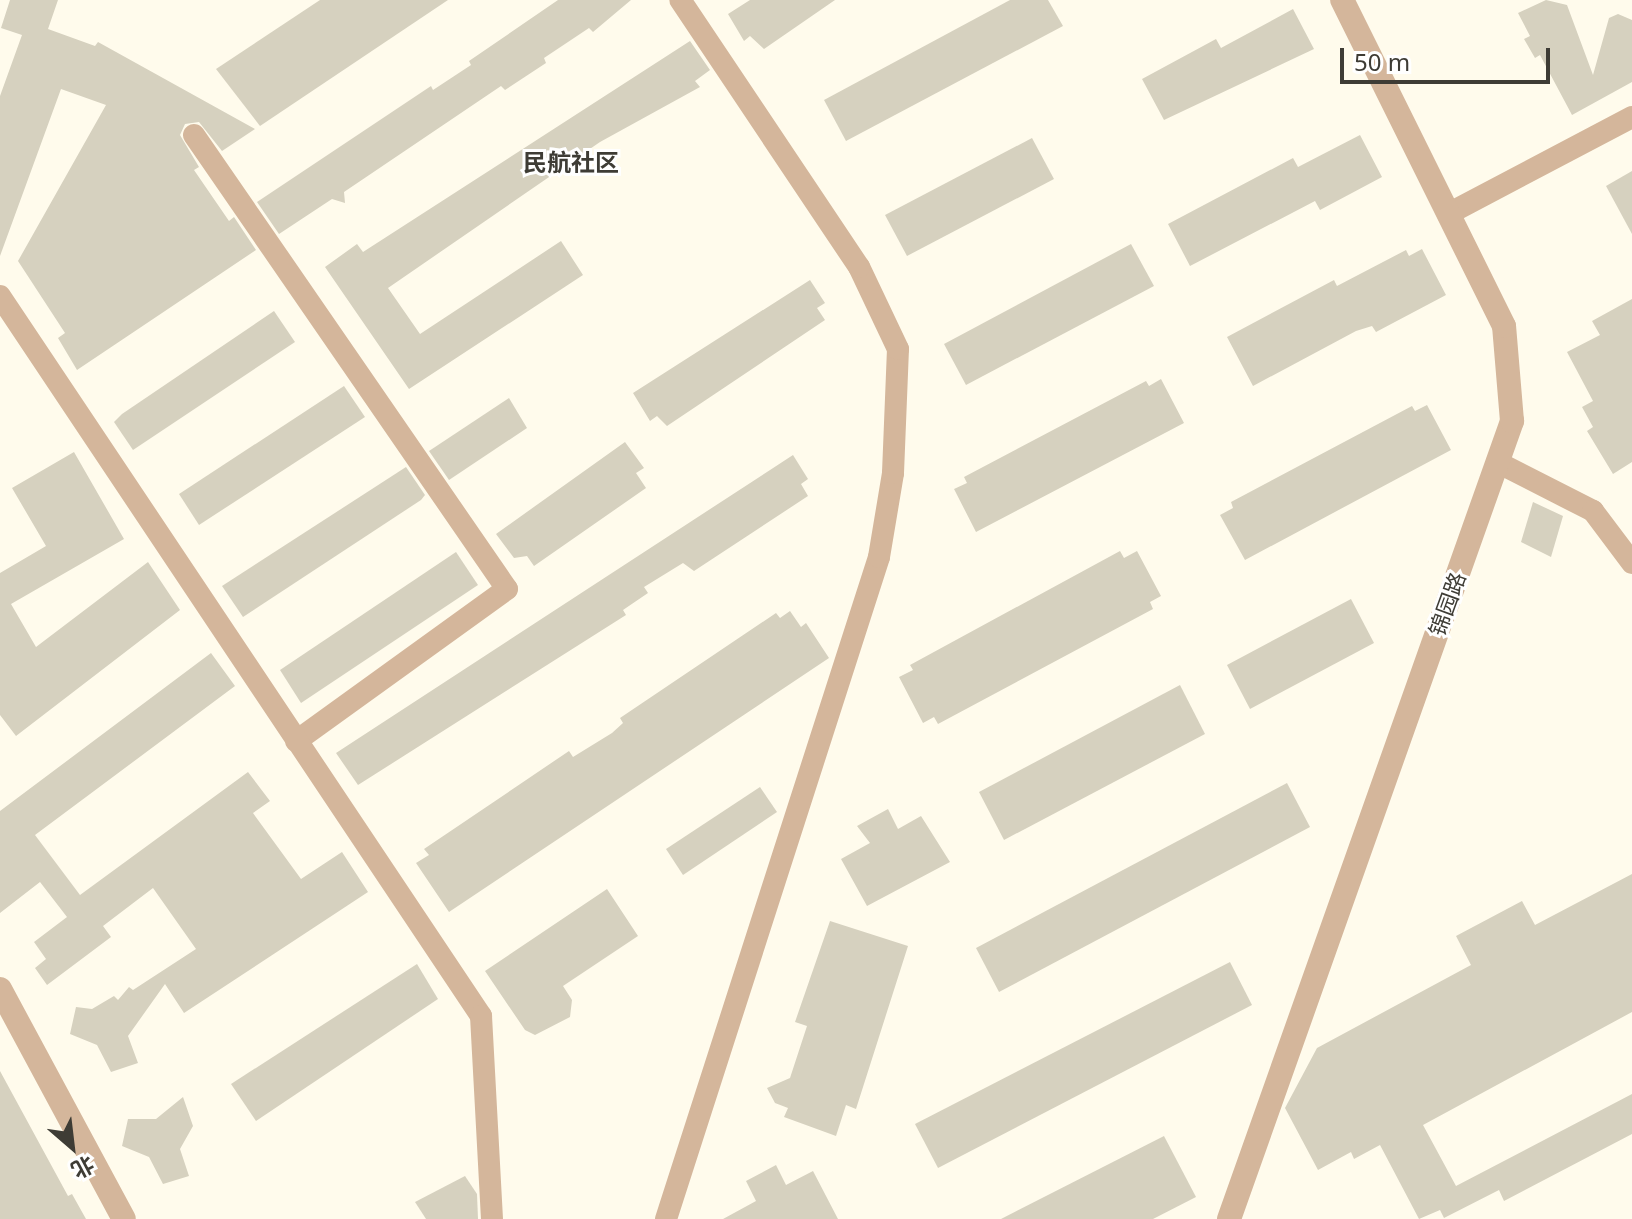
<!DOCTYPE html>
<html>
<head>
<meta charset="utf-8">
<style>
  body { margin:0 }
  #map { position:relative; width:1632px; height:1219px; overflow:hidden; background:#fffbec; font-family:"Noto Sans","Noto Sans SC",sans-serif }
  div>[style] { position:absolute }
  .building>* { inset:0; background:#d6d1bf }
  .minor>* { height:22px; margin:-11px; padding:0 11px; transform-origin:11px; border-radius:11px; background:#d4b69b }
  .tertiary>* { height:24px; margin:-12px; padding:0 12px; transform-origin:12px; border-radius:12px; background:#d4b69b }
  span { translate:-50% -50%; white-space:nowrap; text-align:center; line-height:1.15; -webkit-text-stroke:6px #fff; paint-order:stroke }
  .street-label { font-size:22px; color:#3e3c35 }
  .neighbourhood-label { font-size:24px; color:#3e3c35; font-weight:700 }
  .north { position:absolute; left:32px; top:1107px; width:80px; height:80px; -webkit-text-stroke:6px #fff; paint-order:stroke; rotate:152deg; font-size:22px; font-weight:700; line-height:32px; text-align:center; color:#3e3c35 }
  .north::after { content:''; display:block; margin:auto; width:28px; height:36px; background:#3e3c35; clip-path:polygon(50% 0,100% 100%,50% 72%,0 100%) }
  .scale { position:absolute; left:1340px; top:48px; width:210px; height:36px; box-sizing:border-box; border:4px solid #3e3c35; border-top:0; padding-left:10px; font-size:24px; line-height:28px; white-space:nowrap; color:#3e3c35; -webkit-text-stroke:6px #fff; paint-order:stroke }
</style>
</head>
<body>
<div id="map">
  <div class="building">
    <div style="clip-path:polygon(10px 0,58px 0,48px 29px,95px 46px,98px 42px,255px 129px,222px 151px,199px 122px,185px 124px,180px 135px,199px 167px,194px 170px,229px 221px,234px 217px,256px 250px,77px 370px,58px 338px,65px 333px,18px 261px,106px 105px,61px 89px,0 256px,0 96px,22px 35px,1px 28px)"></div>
    <div style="clip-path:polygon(320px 0,448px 0,260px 126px,216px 69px)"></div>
    <div style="clip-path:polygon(558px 0,631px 0,593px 32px,589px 28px,544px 58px,546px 63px,505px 90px,501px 86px,344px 192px,345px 203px,332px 199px,279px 234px,257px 202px,431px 86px,433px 90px,471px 65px,469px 61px)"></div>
    <div style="clip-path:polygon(750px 0,835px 0,764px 49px,750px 36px,744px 41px,728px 14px)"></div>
    <div style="clip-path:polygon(1010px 0,1048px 0,1063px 26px,846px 141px,824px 100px)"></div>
    <div style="clip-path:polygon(1546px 0,1567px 5px,1593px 75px,1609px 18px,1618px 14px,1632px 20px,1632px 82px,1572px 115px,1540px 55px,1535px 58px,1524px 39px,1530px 36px,1518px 13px)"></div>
    <div style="clip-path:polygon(1293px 9px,1314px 49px,1164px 120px,1142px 79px,1216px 39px,1221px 48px)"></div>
    <div style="clip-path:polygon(690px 41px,710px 70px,695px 81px,700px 87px,600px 142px,388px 288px,420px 334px,561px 241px,583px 275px,409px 389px,325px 267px,357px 244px,363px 252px)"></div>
    <div style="clip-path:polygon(1360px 135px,1382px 177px,1320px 210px,1315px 201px,1190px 266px,1168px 224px,1293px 158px,1298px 167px)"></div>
    <div style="clip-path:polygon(1032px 138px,1054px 179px,907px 256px,885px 215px)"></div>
    <div style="clip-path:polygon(1632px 171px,1632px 234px,1606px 186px)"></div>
    <div style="clip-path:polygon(1131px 244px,1154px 286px,966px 385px,944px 344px)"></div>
    <div style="clip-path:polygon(1422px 249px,1446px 295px,1376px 332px,1372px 326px,1356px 331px,1253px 386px,1227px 337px,1334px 280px,1337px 286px,1406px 250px,1409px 256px)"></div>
    <div style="clip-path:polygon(810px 280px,825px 303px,817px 308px,825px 320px,667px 426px,657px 416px,650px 421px,633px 393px)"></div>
    <div style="clip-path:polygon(1632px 299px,1632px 462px,1613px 474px,1587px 431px,1593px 427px,1582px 407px,1593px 401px,1567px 352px,1600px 335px,1592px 321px)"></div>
    <div style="clip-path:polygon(274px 311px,295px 342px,133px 450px,114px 422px,122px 414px)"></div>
    <div style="clip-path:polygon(1161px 379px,1184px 423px,976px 532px,954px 489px,967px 483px,964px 477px,1146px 381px,1149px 386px)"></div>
    <div style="clip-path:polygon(344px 386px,365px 417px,199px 525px,179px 494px)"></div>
    <div style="clip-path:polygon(509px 398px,527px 428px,449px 480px,429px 451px)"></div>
    <div style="clip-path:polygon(1427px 405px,1451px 450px,1245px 560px,1220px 515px,1233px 508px,1231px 502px,1412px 406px,1415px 411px)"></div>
    <div style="clip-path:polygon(625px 442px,644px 468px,636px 473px,646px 488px,534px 566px,527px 556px,514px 558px,496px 534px)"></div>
    <div style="clip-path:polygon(74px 452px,124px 539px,11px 604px,36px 647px,148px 562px,180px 610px,16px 736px,0 715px,0 573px,46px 546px,12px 488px)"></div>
    <div style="clip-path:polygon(793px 455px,808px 479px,801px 484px,808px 496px,694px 571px,683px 563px,644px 587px,648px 593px,623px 610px,626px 615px,358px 785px,336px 753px)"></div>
    <div style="clip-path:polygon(406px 467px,425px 495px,421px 500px,243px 617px,222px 586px)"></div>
    <div style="clip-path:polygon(1533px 502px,1563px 516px,1551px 557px,1521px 542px)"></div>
    <div style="clip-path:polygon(1120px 551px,1124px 558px,1137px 551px,1161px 596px,1150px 602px,1153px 609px,938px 724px,934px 717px,923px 723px,899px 677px,913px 670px,910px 665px)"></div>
    <div style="clip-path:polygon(456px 552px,478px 585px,301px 703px,280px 670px)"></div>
    <div style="clip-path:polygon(1351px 599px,1374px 643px,1250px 709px,1227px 665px)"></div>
    <div style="clip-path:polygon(790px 611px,801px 627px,806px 623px,829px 658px,449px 912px,416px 863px,429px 855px,424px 849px,569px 751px,573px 757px,612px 733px,623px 723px,620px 718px,776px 613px,780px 618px)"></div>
    <div style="clip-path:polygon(211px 653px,235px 686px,35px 835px,80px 895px,248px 772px,270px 801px,253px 813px,301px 879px,342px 852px,368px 892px,184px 1013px,165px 984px,128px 1036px,138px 1063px,111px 1072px,97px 1045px,70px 1034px,76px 1007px,92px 1009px,114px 996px,118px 1000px,129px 987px,133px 990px,196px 949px,153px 888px,103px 926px,111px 937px,47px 985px,35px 968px,46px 959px,34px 942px,67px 917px,40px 882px,0 913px,0 811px)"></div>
    <div style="clip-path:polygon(1180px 685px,1205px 734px,1004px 840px,979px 792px)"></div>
    <div style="clip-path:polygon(1287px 783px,1310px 827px,999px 992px,976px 948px)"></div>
    <div style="clip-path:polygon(760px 787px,777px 812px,683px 875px,666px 849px)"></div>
    <div style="clip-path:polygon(888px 809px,898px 829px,921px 816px,950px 862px,867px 906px,841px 859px,870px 843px,857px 826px)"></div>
    <div style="clip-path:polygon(1632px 874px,1632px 1012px,1423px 1125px,1456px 1186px,1632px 1094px,1632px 1134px,1504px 1201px,1499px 1190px,1444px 1218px,1440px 1210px,1419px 1219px,1380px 1145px,1354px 1159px,1351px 1152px,1318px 1170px,1285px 1108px,1317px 1048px,1471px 965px,1456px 936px,1522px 901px,1535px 925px)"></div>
    <div style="clip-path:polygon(607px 889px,638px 936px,563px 986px,572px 1000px,570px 1017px,535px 1035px,525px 1030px,485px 971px)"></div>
    <div style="clip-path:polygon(830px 921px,908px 946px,856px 1109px,846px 1105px,836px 1136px,784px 1117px,788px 1108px,775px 1103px,767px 1088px,790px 1078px,807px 1026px,795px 1022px)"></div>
    <div style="clip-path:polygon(1230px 962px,1252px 1005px,938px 1168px,915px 1124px)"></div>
    <div style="clip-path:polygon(417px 964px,438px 999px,256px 1121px,231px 1084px)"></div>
    <div style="clip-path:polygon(0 1071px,68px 1196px,72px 1194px,86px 1219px,0 1219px)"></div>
    <div style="clip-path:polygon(183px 1097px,193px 1126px,180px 1149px,189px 1176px,163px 1184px,149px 1157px,122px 1146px,128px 1119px,156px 1119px)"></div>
    <div style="clip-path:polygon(1164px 1136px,1196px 1197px,1153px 1219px,1001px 1219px)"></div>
    <div style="clip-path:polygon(776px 1165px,786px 1185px,813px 1171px,838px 1219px,723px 1219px,756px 1201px,746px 1181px)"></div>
    <div style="clip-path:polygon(465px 1176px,477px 1194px,478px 1219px,426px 1219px,415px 1202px)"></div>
  </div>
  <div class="minor">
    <div style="left:194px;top:135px;width:551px;rotate:55.42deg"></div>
    <div style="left:507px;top:589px;width:260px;rotate:144.2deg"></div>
    <div style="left:1448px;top:214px;width:208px;rotate:-27.8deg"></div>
    <div style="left:0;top:296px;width:866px;rotate:56.25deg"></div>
    <div style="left:481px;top:1016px;width:203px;rotate:86.9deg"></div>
    <div style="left:1497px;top:462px;width:108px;rotate:27deg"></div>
    <div style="left:1593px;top:511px;width:65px;rotate:53.1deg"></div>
    <div style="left:666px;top:1219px;width:695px;rotate:-72.16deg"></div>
    <div style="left:879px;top:557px;width:85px;rotate:-80.5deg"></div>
    <div style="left:893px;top:473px;width:124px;rotate:-87.7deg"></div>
    <div style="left:898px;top:349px;width:91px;rotate:-115.4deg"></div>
    <div style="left:859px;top:267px;width:321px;rotate:-123.8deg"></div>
  </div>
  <div class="tertiary">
    <div style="left:0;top:989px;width:261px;rotate:61.7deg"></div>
    <div style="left:1229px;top:1219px;width:847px;rotate:-70.47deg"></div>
    <div style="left:1512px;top:421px;width:95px;rotate:-94.8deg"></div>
    <div style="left:1504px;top:326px;width:364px;rotate:-116.4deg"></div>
  </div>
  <div class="street-label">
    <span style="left:1447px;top:604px;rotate:-70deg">锦园路</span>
  </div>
  <div class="neighbourhood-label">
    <span style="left:571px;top:162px">民航社区</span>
  </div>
  <div class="north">北</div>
  <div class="scale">50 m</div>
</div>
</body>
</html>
